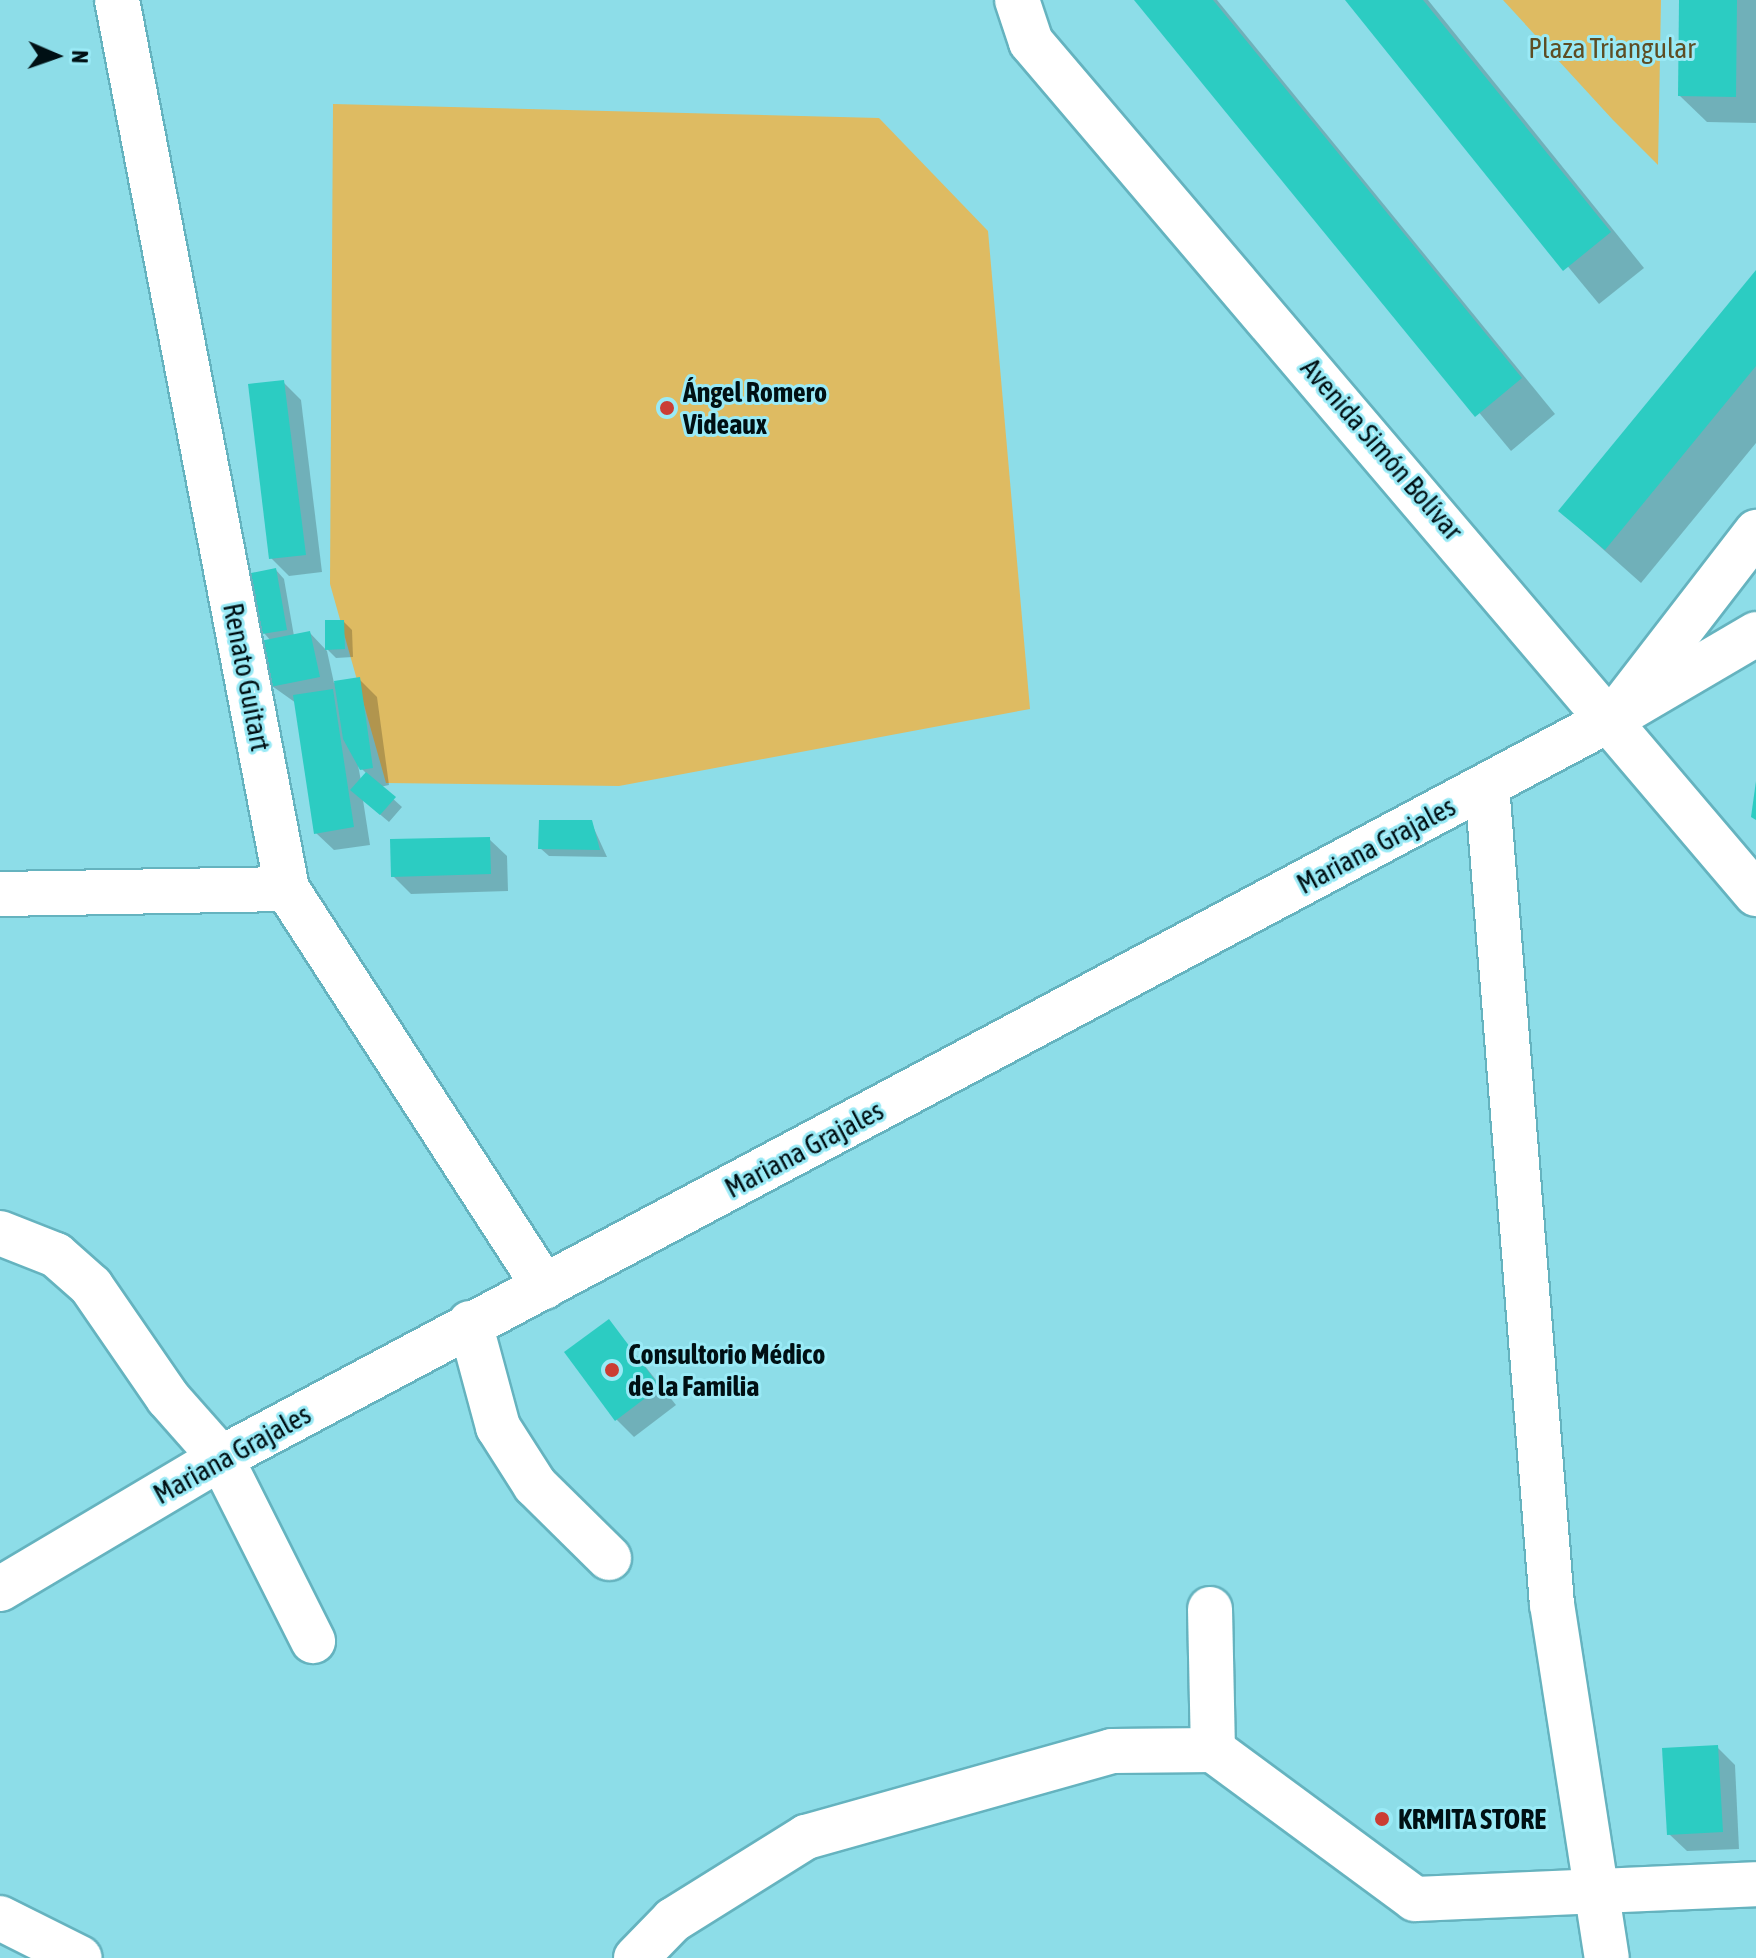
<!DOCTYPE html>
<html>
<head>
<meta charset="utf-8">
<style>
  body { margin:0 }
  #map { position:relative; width:1756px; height:1958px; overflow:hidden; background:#8ddde8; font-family:"Asap Condensed",sans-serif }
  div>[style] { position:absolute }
  .green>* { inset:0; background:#debb62 }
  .shadow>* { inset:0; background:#0003 }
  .building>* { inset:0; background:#2cccc2 }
  .roads { filter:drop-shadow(2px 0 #65b3bf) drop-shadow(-2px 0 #65b3bf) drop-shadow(0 2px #65b3bf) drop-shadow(0 -2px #65b3bf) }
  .minor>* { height:44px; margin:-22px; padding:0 22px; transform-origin:22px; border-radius:22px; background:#fff }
  .major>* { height:44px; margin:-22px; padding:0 22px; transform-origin:22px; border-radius:22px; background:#fff }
  .dots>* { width:22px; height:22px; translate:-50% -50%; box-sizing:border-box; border:4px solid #9aeaf6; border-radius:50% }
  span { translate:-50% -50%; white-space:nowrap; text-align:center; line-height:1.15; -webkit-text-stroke:6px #9aeaf6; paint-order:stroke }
  .park-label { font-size:28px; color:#5e4d24 }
  .poi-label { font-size:28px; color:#001014; font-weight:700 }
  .left { translate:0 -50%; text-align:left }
  .street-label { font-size:28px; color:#001014 }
  .north { position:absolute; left:16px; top:16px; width:80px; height:80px; -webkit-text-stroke:6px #9aeaf6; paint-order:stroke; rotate:92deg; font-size:22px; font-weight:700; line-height:32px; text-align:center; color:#001014 }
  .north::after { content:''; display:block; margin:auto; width:28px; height:36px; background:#001014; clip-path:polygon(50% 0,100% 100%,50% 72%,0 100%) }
</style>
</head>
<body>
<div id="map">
  <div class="green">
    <div style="clip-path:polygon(1503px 0,1661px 0,1658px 165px,1613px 120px)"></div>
    <div style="clip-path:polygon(333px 104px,879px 118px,988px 231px,1030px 709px,619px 786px,386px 783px,330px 584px)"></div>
  </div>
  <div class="shadow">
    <div style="clip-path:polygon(1136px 0,1217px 0,1555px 414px,1511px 451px)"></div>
    <div style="clip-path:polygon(1347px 0,1428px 0,1644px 268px,1599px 304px)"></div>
    <div style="clip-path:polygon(1681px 0,1756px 0,1756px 123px,1707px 122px,1680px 96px)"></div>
    <div style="clip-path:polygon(1756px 273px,1756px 443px,1641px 583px,1560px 511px)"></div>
    <div style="clip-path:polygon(283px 382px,301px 400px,322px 572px,289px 576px,271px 558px)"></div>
    <div style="clip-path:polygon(evenodd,276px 570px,284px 579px,294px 636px,310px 633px,327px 651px,334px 683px,359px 679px,377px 697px,389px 785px,380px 787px,402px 807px,389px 822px,363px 800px,370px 845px,334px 850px,316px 833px,296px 703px,272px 686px,271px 641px,264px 633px,276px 570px,358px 765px,367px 774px,361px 781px,358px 765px)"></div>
    <div style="clip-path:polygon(344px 622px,352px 630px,353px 657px,336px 658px,327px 649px)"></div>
    <div style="clip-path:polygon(591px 822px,607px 857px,549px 856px,540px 848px)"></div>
    <div style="clip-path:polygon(489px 839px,507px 856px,508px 891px,411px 894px,393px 876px)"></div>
    <div style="clip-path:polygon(609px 1321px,676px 1405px,634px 1437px,616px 1419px)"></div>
    <div style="clip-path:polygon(1717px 1747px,1735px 1765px,1739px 1849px,1687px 1851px,1669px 1834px)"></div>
  </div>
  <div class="building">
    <div style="clip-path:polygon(1134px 0,1213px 0,1522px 378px,1475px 417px)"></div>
    <div style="clip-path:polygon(1345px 0,1423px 0,1611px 232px,1563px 271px)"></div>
    <div style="clip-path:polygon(1679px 0,1737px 0,1736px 97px,1678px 96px)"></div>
    <div style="clip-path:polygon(1756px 270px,1756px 366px,1605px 550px,1558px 511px)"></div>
    <div style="clip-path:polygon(284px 380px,306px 555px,269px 559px,248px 384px)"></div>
    <div style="clip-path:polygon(276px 568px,287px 630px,262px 634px,251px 573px)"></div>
    <div style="clip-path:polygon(325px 620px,344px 620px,345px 649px,325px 650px)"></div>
    <div style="clip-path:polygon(310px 631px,320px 677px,270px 687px,260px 641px)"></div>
    <div style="clip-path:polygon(360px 677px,373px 768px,360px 770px,343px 739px,334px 681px)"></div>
    <div style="clip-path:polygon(333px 689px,354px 827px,314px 834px,293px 695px)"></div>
    <div style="clip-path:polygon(366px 772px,396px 797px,380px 815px,350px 790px)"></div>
    <div style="clip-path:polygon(1756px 781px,1756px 820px,1751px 817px)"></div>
    <div style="clip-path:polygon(539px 820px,592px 820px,600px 850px,538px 849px)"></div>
    <div style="clip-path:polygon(490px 837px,491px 874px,391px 877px,390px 839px)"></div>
    <div style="clip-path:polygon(609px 1319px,660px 1387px,615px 1421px,564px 1352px)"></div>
    <div style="clip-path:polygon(1718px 1745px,1723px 1832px,1667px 1835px,1662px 1748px)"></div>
  </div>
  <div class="roads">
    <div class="minor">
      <div style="left:117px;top:0;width:905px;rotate:79.17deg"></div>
      <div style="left:287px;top:889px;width:474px;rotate:57.1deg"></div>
      <div style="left:1017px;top:0;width:44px;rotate:71.6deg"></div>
      <div style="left:1031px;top:42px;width:1119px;rotate:49.6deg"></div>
      <div style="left:1613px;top:718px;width:235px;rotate:-52.4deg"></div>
      <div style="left:1487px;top:786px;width:821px;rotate:85.46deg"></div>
      <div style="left:1552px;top:1604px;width:358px;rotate:81.2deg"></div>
      <div style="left:0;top:894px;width:287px;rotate:-1deg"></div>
      <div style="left:0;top:1233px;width:60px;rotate:21.4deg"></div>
      <div style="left:56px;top:1255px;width:47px;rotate:41.5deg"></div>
      <div style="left:91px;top:1286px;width:136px;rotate:55.5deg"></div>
      <div style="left:168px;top:1398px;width:80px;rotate:48.5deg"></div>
      <div style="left:221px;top:1458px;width:205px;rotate:63.3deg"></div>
      <div style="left:470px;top:1323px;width:108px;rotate:74.9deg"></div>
      <div style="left:498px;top:1427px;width:69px;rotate:57.5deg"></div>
      <div style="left:535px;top:1485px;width:104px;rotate:44.6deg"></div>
      <div style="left:1210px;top:1609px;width:141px;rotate:88.8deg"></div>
      <div style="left:1213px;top:1750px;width:251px;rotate:36.4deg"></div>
      <div style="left:1415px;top:1899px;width:341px;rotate:-2.5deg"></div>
      <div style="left:0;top:1918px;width:89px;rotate:26.6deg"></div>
      <div style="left:636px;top:1958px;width:53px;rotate:-45.8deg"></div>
      <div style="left:673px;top:1920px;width:157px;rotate:-32deg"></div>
      <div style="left:806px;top:1837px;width:318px;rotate:-15.7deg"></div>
      <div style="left:1112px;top:1751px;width:101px;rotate:-0.6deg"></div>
    </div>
    <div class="major">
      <div style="left:0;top:1589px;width:257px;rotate:-30.7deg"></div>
      <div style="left:221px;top:1458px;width:1576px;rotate:-28deg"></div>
      <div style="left:1613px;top:718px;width:166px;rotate:-30.4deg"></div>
    </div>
  </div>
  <div class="dots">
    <div style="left:667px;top:408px;background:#cb3d34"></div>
    <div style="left:612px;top:1370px;background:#cb3d34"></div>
    <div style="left:1382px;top:1819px;background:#cb3d34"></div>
  </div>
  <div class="park-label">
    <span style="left:1612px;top:48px">Plaza Triangular</span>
  </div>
  <div class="poi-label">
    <span class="left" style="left:683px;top:408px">Ángel Romero<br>Videaux</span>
    <span class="left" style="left:628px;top:1370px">Consultorio Médico<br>de la Familia</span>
    <span class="left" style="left:1398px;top:1819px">KRMITA STORE</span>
  </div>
  <div class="street-label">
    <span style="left:1382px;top:449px;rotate:49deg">Avenida Simón Bolívar</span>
    <span style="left:247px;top:677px;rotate:79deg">Renato Guitart</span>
    <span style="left:1376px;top:845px;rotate:-28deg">Mariana Grajales</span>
    <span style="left:804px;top:1149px;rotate:-28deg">Mariana Grajales</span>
    <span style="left:232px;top:1454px;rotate:-29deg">Mariana Grajales</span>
  </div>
  <div class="north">N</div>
</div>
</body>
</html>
